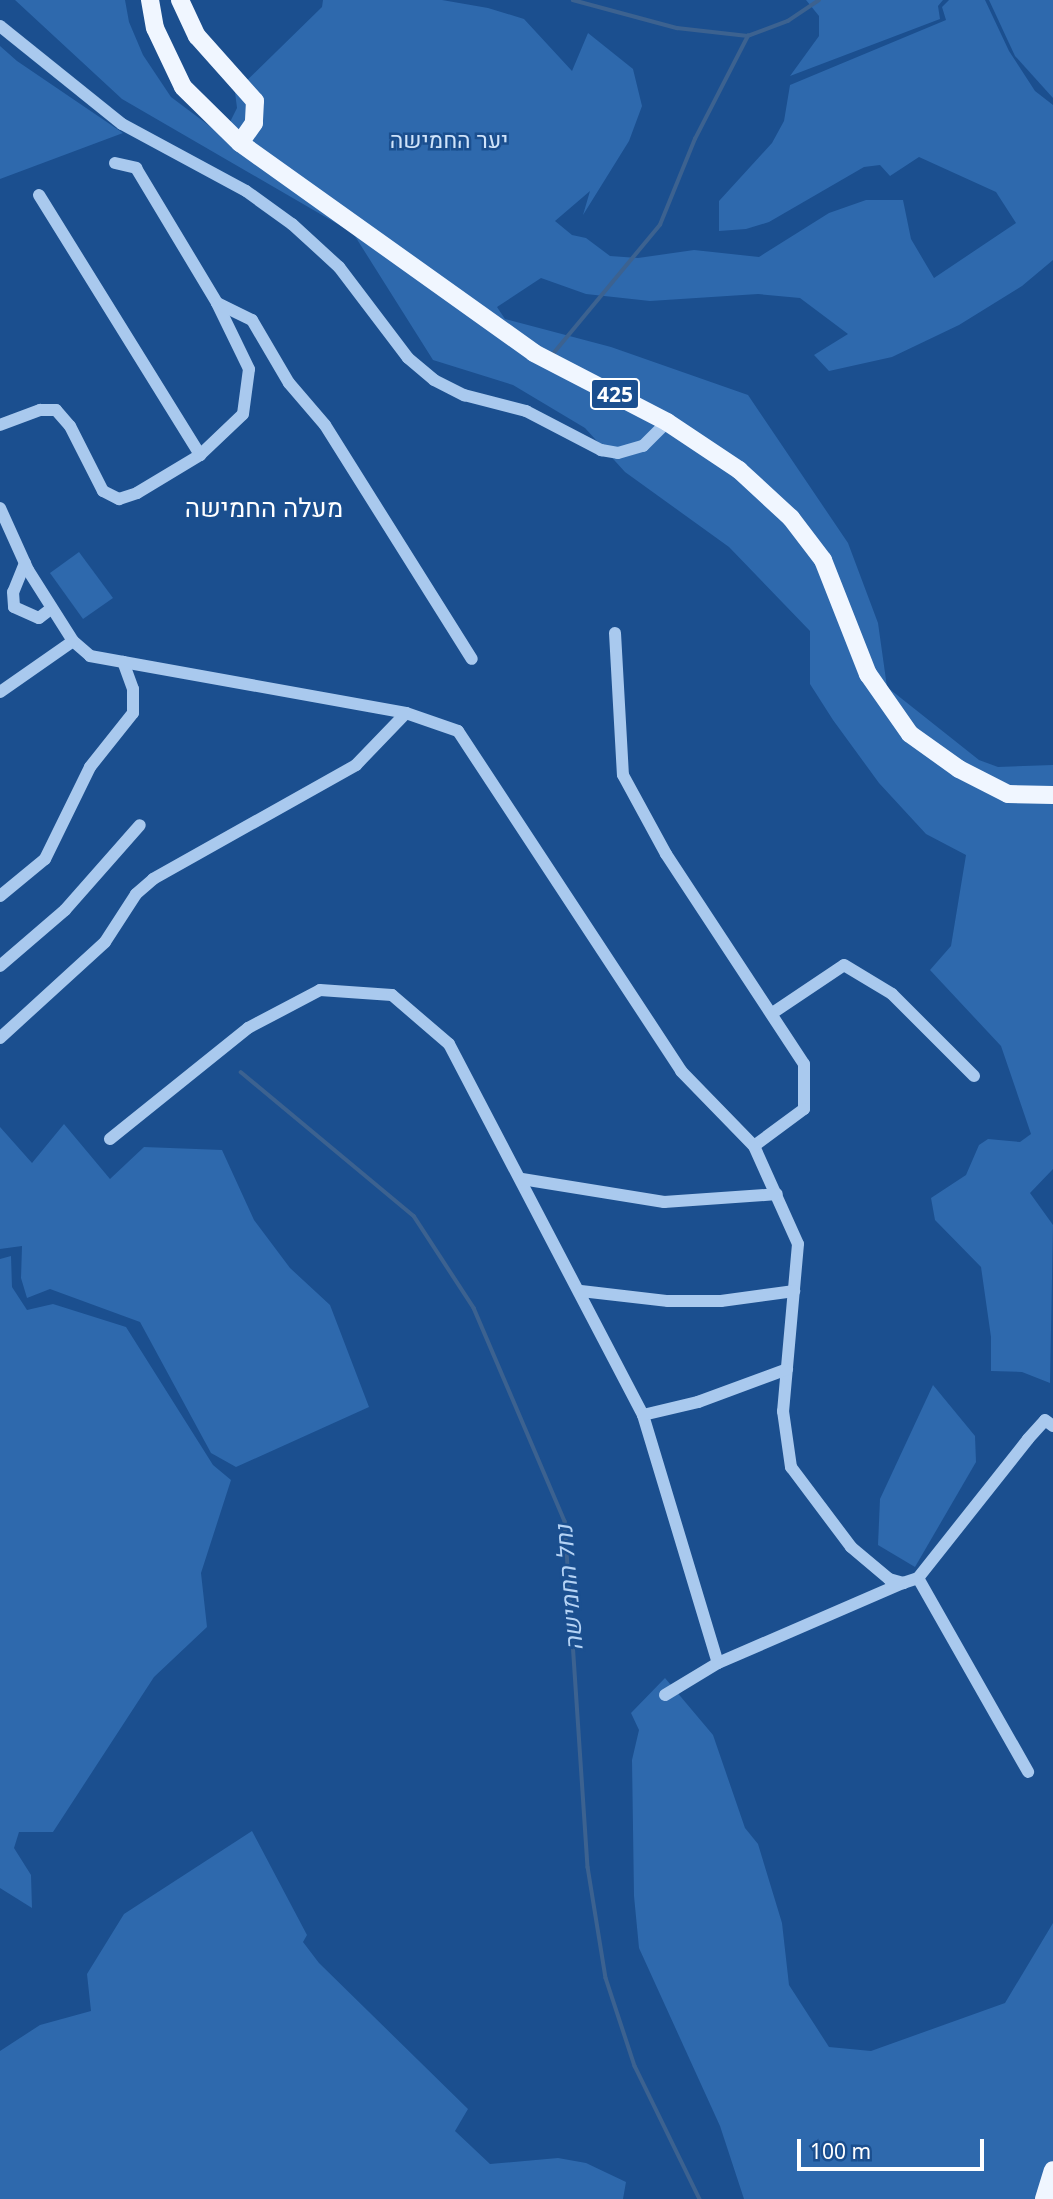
<!DOCTYPE html>
<html>
<head>
<meta charset="utf-8">
<style>
  body { margin:0 }
  #map { position:relative; width:1053px; height:2199px; overflow:hidden; background:#1b4f8f; font-family:"Noto Sans",Heebo,sans-serif }
  div>[style] { position:absolute }
  .green>* { inset:0; background:#2e69ad }
  .stream>* { height:3.5px; margin:-1.75px; padding:0 1.75px; transform-origin:1.75px; border-radius:1.75px; background:#3c6290 }
  .minor>* { height:12px; margin:-6px; padding:0 6px; transform-origin:6px; border-radius:6px; background:#a9c9ee }
  .major>* { height:18px; margin:-9px; padding:0 9px; transform-origin:9px; border-radius:9px; background:#f0f6ff }
  span { translate:-50% -50%; white-space:nowrap; text-align:center; line-height:1.15; -webkit-text-stroke:5px #1b4f8f; paint-order:stroke }
  .shield-label span { padding:2px 5px; background:#1b4f8f; border:2px solid; border-radius:5px; -webkit-text-stroke-width:0 }
  .shield-label { font-size:21px; color:#fff; font-weight:700 }
  .park-label { font-size:23px; color:#cfe3fa }
  .water-label { font-size:24px; color:#b5d3f5; font-style:italic }
  .quarter-label { font-size:26px; color:#fff }
  .scale { position:absolute; left:797px; top:2139px; width:187px; height:32px; box-sizing:border-box; border:4px solid #fff; border-top:0; padding-left:9px; font-size:21px; line-height:24px; white-space:nowrap; color:#fff; -webkit-text-stroke:5px #1b4f8f; paint-order:stroke }
</style>
</head>
<body>
<div id="map">
  <div class="green">
    <div style="clip-path:polygon(15px 0,125px 0,129px 22px,143px 55px,171px 97px,223px 136px,237px 108px,235px 92px,322px 7px,323px 0,442px 0,488px 8px,524px 19px,572px 71px,588px 33px,633px 69px,642px 106px,629px 141px,583px 215px,590px 191px,555px 221px,572px 235px,586px 238px,610px 256px,638px 258px,694px 250px,759px 257px,829px 213px,866px 200px,903px 200px,911px 239px,934px 278px,1016px 223px,996px 192px,919px 157px,890px 176px,880px 165px,864px 167px,769px 222px,746px 229px,719px 231px,719px 201px,772px 143px,784px 121px,790px 85px,946px 20px,942px 7px,949px 0,985px 0,1009px 51px,1035px 91px,1053px 105px,1053px 260px,1022px 286px,959px 325px,892px 357px,829px 371px,814px 355px,848px 334px,800px 298px,758px 294px,650px 301px,586px 294px,541px 278px,497px 307px,505px 319px,611px 347px,748px 395px,848px 543px,878px 623px,887px 687px,979px 760px,998px 767px,1053px 765px,1053px 1169px,1030px 1193px,1053px 1225px,1050px 1383px,1022px 1372px,991px 1371px,991px 1337px,981px 1267px,935px 1220px,931px 1198px,966px 1175px,979px 1145px,988px 1139px,1020px 1142px,1031px 1134px,1001px 1046px,930px 970px,951px 946px,966px 855px,926px 834px,879px 783px,833px 720px,810px 684px,810px 631px,729px 547px,625px 472px,585px 428px,513px 385px,433px 360px,353px 233px,122px 99px)"></div>
    <div style="clip-path:polygon(806px 0,943px 0,938px 6px,940px 19px,790px 76px,819px 36px,819px 16px)"></div>
    <div style="clip-path:polygon(989px 0,1053px 0,1053px 98px,1015px 56px)"></div>
    <div style="clip-path:polygon(0 46px,17px 61px,123px 133px,0 179px)"></div>
    <div style="clip-path:polygon(79px 552px,113px 598px,83px 619px,50px 573px)"></div>
    <div style="clip-path:polygon(64px 1124px,110px 1179px,144px 1147px,222px 1150px,254px 1220px,290px 1268px,330px 1305px,369px 1407px,236px 1467px,211px 1453px,140px 1322px,50px 1289px,27px 1298px,21px 1278px,22px 1246px,0 1249px,0 1127px,32px 1163px)"></div>
    <div style="clip-path:polygon(11px 1256px,12px 1287px,27px 1310px,53px 1304px,126px 1327px,213px 1465px,231px 1480px,201px 1573px,207px 1627px,154px 1677px,53px 1832px,19px 1832px,14px 1848px,31px 1875px,32px 1908px,0 1888px,0 1259px)"></div>
    <div style="clip-path:polygon(933px 1385px,975px 1436px,976px 1462px,915px 1567px,878px 1545px,880px 1499px)"></div>
    <div style="clip-path:polygon(665px 1678px,713px 1735px,745px 1828px,758px 1844px,782px 1923px,789px 1985px,829px 2047px,871px 2051px,1005px 2003px,1053px 1923px,1053px 2199px,744px 2199px,720px 2126px,639px 1948px,634px 1896px,632px 1760px,639px 1730px,631px 1713px)"></div>
    <div style="clip-path:polygon(252px 1831px,307px 1935px,303px 1942px,319px 1963px,468px 2109px,455px 2131px,490px 2164px,558px 2158px,586px 2163px,626px 2182px,623px 2199px,0 2199px,0 2051px,40px 2025px,91px 2011px,87px 1974px,124px 1914px)"></div>
  </div>
  <div class="stream">
    <div style="left:573px;top:0;width:108px;rotate:15.1deg"></div>
    <div style="left:677px;top:28px;width:71px;rotate:6.4deg"></div>
    <div style="left:748px;top:36px;width:43px;rotate:-20.6deg"></div>
    <div style="left:788px;top:21px;width:37px;rotate:-34deg"></div>
    <div style="left:552px;top:355px;width:169px;rotate:-50.3deg"></div>
    <div style="left:660px;top:225px;width:93px;rotate:-67.9deg"></div>
    <div style="left:695px;top:139px;width:116px;rotate:-62.8deg"></div>
    <div style="left:241px;top:1072px;width:225px;rotate:39.8deg"></div>
    <div style="left:414px;top:1216px;width:110px;rotate:56.9deg"></div>
    <div style="left:474px;top:1308px;width:232px;rotate:66.9deg"></div>
    <div style="left:565px;top:1521px;width:347px;rotate:86.2deg"></div>
    <div style="left:588px;top:1867px;width:112px;rotate:80.8deg"></div>
    <div style="left:606px;top:1978px;width:93px;rotate:71.8deg"></div>
    <div style="left:635px;top:2066px;width:148px;rotate:64deg"></div>
  </div>
  <div class="minor">
    <div style="left:0;top:26px;width:156px;rotate:38.8deg"></div>
    <div style="left:122px;top:124px;width:141px;rotate:28.4deg"></div>
    <div style="left:246px;top:191px;width:57px;rotate:35.7deg"></div>
    <div style="left:292px;top:224px;width:64px;rotate:42.5deg"></div>
    <div style="left:339px;top:267px;width:114px;rotate:52.8deg"></div>
    <div style="left:408px;top:358px;width:34px;rotate:40deg"></div>
    <div style="left:434px;top:380px;width:34px;rotate:27deg"></div>
    <div style="left:464px;top:395px;width:64px;rotate:14.5deg"></div>
    <div style="left:526px;top:411px;width:85px;rotate:27.5deg"></div>
    <div style="left:601px;top:450px;width:17px;rotate:10deg"></div>
    <div style="left:618px;top:453px;width:26px;rotate:-16deg"></div>
    <div style="left:643px;top:446px;width:34px;rotate:-45deg"></div>
    <div style="left:115px;top:163px;width:22px;rotate:13deg"></div>
    <div style="left:136px;top:168px;width:157px;rotate:59deg"></div>
    <div style="left:39px;top:195px;width:306px;rotate:58.2deg"></div>
    <div style="left:0;top:425px;width:43px;rotate:-20.6deg"></div>
    <div style="left:40px;top:410px;width:16px"></div>
    <div style="left:56px;top:410px;width:21px;rotate:49deg"></div>
    <div style="left:70px;top:426px;width:73px;rotate:63.1deg"></div>
    <div style="left:103px;top:491px;width:18px;rotate:27deg"></div>
    <div style="left:119px;top:499px;width:19px;rotate:-18deg"></div>
    <div style="left:137px;top:493px;width:74px;rotate:-31.1deg"></div>
    <div style="left:200px;top:455px;width:59px;rotate:-43.6deg"></div>
    <div style="left:243px;top:414px;width:45px;rotate:-82.4deg"></div>
    <div style="left:249px;top:369px;width:73px;rotate:-115.9deg"></div>
    <div style="left:217px;top:303px;width:39px;rotate:26deg"></div>
    <div style="left:252px;top:320px;width:73px;rotate:59.6deg"></div>
    <div style="left:289px;top:383px;width:55px;rotate:49.4deg"></div>
    <div style="left:325px;top:425px;width:276px;rotate:57.9deg"></div>
    <div style="left:0;top:508px;width:68px;rotate:65.7deg"></div>
    <div style="left:28px;top:570px;width:84px;rotate:57.6deg"></div>
    <div style="left:73px;top:641px;width:23px;rotate:41deg"></div>
    <div style="left:90px;top:656px;width:321px;rotate:10.2deg"></div>
    <div style="left:406px;top:713px;width:55px;rotate:19.1deg"></div>
    <div style="left:458px;top:731px;width:407px;rotate:56.7deg"></div>
    <div style="left:681px;top:1071px;width:105px;rotate:45.8deg"></div>
    <div style="left:754px;top:1146px;width:107px;rotate:65.8deg"></div>
    <div style="left:798px;top:1244px;width:168px;rotate:95.1deg"></div>
    <div style="left:783px;top:1411px;width:57px;rotate:81.9deg"></div>
    <div style="left:791px;top:1467px;width:100px;rotate:53.1deg"></div>
    <div style="left:851px;top:1547px;width:50px;rotate:40.1deg"></div>
    <div style="left:889px;top:1579px;width:15px;rotate:16deg"></div>
    <div style="left:903px;top:1583px;width:16px;rotate:-18deg"></div>
    <div style="left:918px;top:1578px;width:177px;rotate:-51.6deg"></div>
    <div style="left:1028px;top:1439px;width:25px;rotate:-48deg"></div>
    <div style="left:1045px;top:1420px;width:10px;rotate:37deg"></div>
    <div style="left:25px;top:563px;width:31px;rotate:112deg"></div>
    <div style="left:13px;top:592px;width:15px;rotate:86deg"></div>
    <div style="left:14px;top:607px;width:27px;rotate:24deg"></div>
    <div style="left:39px;top:618px;width:16px;rotate:-38deg"></div>
    <div style="left:615px;top:633px;width:142px;rotate:86.8deg"></div>
    <div style="left:623px;top:775px;width:90px;rotate:61.4deg"></div>
    <div style="left:666px;top:854px;width:251px;rotate:56.7deg"></div>
    <div style="left:804px;top:1064px;width:45px;rotate:90deg"></div>
    <div style="left:804px;top:1109px;width:62px;rotate:143.5deg"></div>
    <div style="left:0;top:692px;width:89px;rotate:-34.9deg"></div>
    <div style="left:0;top:896px;width:58px;rotate:-39.4deg"></div>
    <div style="left:45px;top:859px;width:102px;rotate:-63.9deg"></div>
    <div style="left:90px;top:767px;width:69px;rotate:-51.5deg"></div>
    <div style="left:133px;top:713px;width:24px;rotate:-90deg"></div>
    <div style="left:133px;top:689px;width:29px;rotate:-110deg"></div>
    <div style="left:0;top:966px;width:86px;rotate:-40.7deg"></div>
    <div style="left:65px;top:910px;width:113px;rotate:-48.6deg"></div>
    <div style="left:774px;top:1012px;width:84px;rotate:-33.9deg"></div>
    <div style="left:844px;top:965px;width:56px;rotate:31.1deg"></div>
    <div style="left:892px;top:994px;width:116px;rotate:45deg"></div>
    <div style="left:0;top:1038px;width:142px;rotate:-42.4deg"></div>
    <div style="left:105px;top:942px;width:57px;rotate:-57.1deg"></div>
    <div style="left:136px;top:894px;width:23px;rotate:-41deg"></div>
    <div style="left:153px;top:879px;width:233px;rotate:-29.3deg"></div>
    <div style="left:356px;top:765px;width:72px;rotate:-46.1deg"></div>
    <div style="left:110px;top:1139px;width:177px;rotate:-38.8deg"></div>
    <div style="left:248px;top:1028px;width:81px;rotate:-27.8deg"></div>
    <div style="left:320px;top:990px;width:72px;rotate:4deg"></div>
    <div style="left:392px;top:995px;width:75px;rotate:40.7deg"></div>
    <div style="left:449px;top:1044px;width:419px;rotate:62.4deg"></div>
    <div style="left:643px;top:1415px;width:259px;rotate:73.2deg"></div>
    <div style="left:522px;top:1179px;width:144px;rotate:9.2deg"></div>
    <div style="left:664px;top:1202px;width:113px;rotate:-4deg"></div>
    <div style="left:581px;top:1291px;width:88px;rotate:6.6deg"></div>
    <div style="left:668px;top:1301px;width:53px"></div>
    <div style="left:721px;top:1301px;width:74px;rotate:-7.8deg"></div>
    <div style="left:643px;top:1415px;width:57px;rotate:-13.3deg"></div>
    <div style="left:698px;top:1402px;width:95px;rotate:-20.3deg"></div>
    <div style="left:918px;top:1578px;width:223px;rotate:60.4deg"></div>
    <div style="left:665px;top:1695px;width:62px;rotate:-31.1deg"></div>
    <div style="left:718px;top:1663px;width:202px;rotate:-23.4deg"></div>
  </div>
  <div class="major">
    <div style="left:150px;top:0;width:28px;rotate:80deg"></div>
    <div style="left:155px;top:28px;width:65px;rotate:64.6deg"></div>
    <div style="left:183px;top:87px;width:80px;rotate:44.5deg"></div>
    <div style="left:240px;top:143px;width:361px;rotate:35.5deg"></div>
    <div style="left:534px;top:353px;width:150px;rotate:27.4deg"></div>
    <div style="left:667px;top:422px;width:87px;rotate:33.7deg"></div>
    <div style="left:739px;top:470px;width:71px;rotate:42.7deg"></div>
    <div style="left:791px;top:518px;width:53px;rotate:52.7deg"></div>
    <div style="left:823px;top:560px;width:123px;rotate:68.5deg"></div>
    <div style="left:868px;top:674px;width:73px;rotate:55deg"></div>
    <div style="left:910px;top:734px;width:60px;rotate:35.5deg"></div>
    <div style="left:959px;top:769px;width:55px;rotate:27deg"></div>
    <div style="left:1008px;top:794px;width:45px;rotate:1.3deg"></div>
    <div style="left:180px;top:0;width:40px;rotate:65deg"></div>
    <div style="left:197px;top:36px;width:87px;rotate:48.3deg"></div>
    <div style="left:255px;top:101px;width:22px;rotate:93deg"></div>
    <div style="left:254px;top:123px;width:24px;rotate:125deg"></div>
    <div style="left:1044px;top:2199px;width:30px;rotate:-73deg"></div>
  </div>
  <div class="shield-label">
    <span style="left:615px;top:394px">425</span>
  </div>
  <div class="park-label">
    <span style="left:449px;top:139px">יער החמישה</span>
  </div>
  <div class="water-label">
    <span style="left:568px;top:1588px;rotate:-95deg">נחל החמישה</span>
  </div>
  <div class="quarter-label">
    <span style="left:264px;top:508px">מעלה החמישה</span>
  </div>
  <div class="scale">100 m</div>
</div>
</body>
</html>
